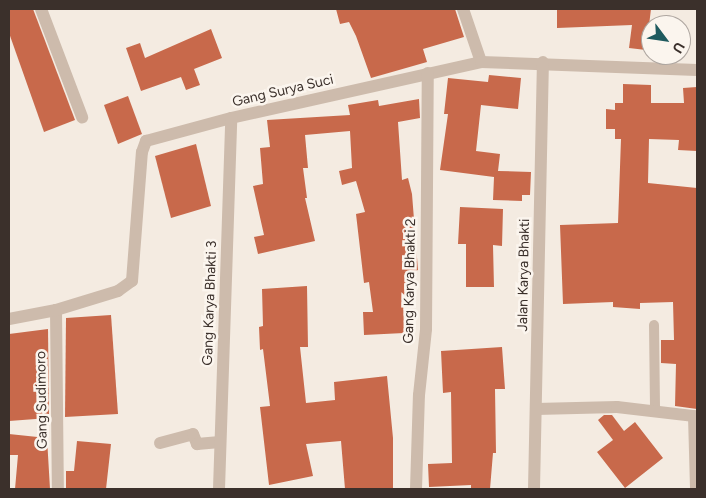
<!DOCTYPE html>
<html>
<head>
<meta charset="utf-8">
<style>
  body { margin:0 }
  #map { position:relative; width:706px; height:498px; overflow:hidden; background:#f4ebe1; font-family:Figtree,sans-serif }
  div>[style] { position:absolute }
  .building>* { inset:0; background:#c8694b }
  .lane>* { height:10px; margin:-5px; padding:0 5px; transform-origin:5px; border-radius:5px; background:#cdbbac }
  .street>* { height:12px; margin:-6px; padding:0 6px; transform-origin:6px; border-radius:6px; background:#cdbbac }
  span { translate:-50% -50%; white-space:nowrap; text-align:center; line-height:1.15; -webkit-text-stroke:5px #fbf5ee; paint-order:stroke }
  .street-label { font-size:14px; color:#3b302b }
  .frame { position:absolute; inset:0; border:10px solid #3b302b; pointer-events:none }
  .north { position:absolute; left:641px; top:15px; width:50px; height:50px; box-sizing:border-box; background:#fbf5ee; border:1px solid #aea6a0; border-radius:50%; rotate:121deg; font-size:14px; font-weight:700; line-height:20px; text-align:center; color:#3b302b }
  .north::after { content:''; display:block; margin:auto; width:18px; height:22px; background:#1f5a5e; clip-path:polygon(50% 0,100% 100%,50% 72%,0 100%) }
</style>
</head>
<body>
<div id="map">
  <div class="building">
    <div style="clip-path:polygon(9px 9px,33px 9px,75px 120px,44px 132px,9px 33px)"></div>
    <div style="clip-path:polygon(336px 9px,455px 9px,464px 37px,423px 49px,427px 62px,371px 78px,356px 36px,349px 22px,340px 24px)"></div>
    <div style="clip-path:polygon(557px 9px,651px 9px,646px 50px,629px 48px,632px 25px,557px 28px)"></div>
    <div style="clip-path:polygon(211px 29px,222px 58px,194px 69px,200px 85px,186px 90px,181px 77px,141px 91px,126px 48px,140px 43px,145px 58px)"></div>
    <div style="clip-path:polygon(489px 75px,521px 78px,518px 109px,481px 105px,476px 151px,500px 154px,498px 171px,531px 172px,530px 195px,522px 195px,522px 201px,493px 200px,494px 177px,440px 170px,448px 114px,444px 114px,448px 78px,488px 82px)"></div>
    <div style="clip-path:polygon(623px 84px,651px 85px,651px 103px,684px 103px,683px 88px,697px 87px,697px 151px,678px 150px,679px 140px,649px 139px,648px 183px,697px 188px,697px 409px,675px 406px,676px 364px,661px 363px,661px 340px,674px 340px,673px 302px,640px 303px,640px 309px,613px 307px,613px 302px,563px 304px,560px 225px,618px 223px,621px 139px,615px 139px,615px 129px,606px 129px,606px 109px,615px 110px,615px 103px,623px 103px)"></div>
    <div style="clip-path:polygon(128px 96px,142px 134px,118px 144px,104px 105px)"></div>
    <div style="clip-path:polygon(419px 99px,420px 118px,398px 122px,402px 180px,408px 178px,412px 194px,418px 270px,407px 274px,411px 298px,403px 299px,404px 333px,364px 335px,363px 312px,373px 312px,369px 282px,364px 283px,356px 214px,365px 212px,356px 181px,342px 185px,339px 171px,352px 168px,350px 131px,305px 135px,308px 168px,303px 168px,307px 198px,305px 198px,315px 241px,258px 254px,254px 237px,264px 235px,253px 186px,263px 184px,260px 148px,270px 147px,267px 120px,350px 115px,348px 105px,378px 100px,379px 106px)"></div>
    <div style="clip-path:polygon(196px 144px,211px 206px,171px 218px,155px 156px)"></div>
    <div style="clip-path:polygon(460px 207px,503px 209px,502px 246px,493px 245px,494px 287px,466px 287px,466px 244px,458px 244px)"></div>
    <div style="clip-path:polygon(307px 286px,308px 347px,300px 347px,306px 403px,335px 400px,334px 382px,387px 376px,393px 438px,393px 489px,345px 489px,341px 441px,306px 444px,313px 476px,269px 485px,260px 407px,270px 406px,263px 349px,260px 350px,259px 327px,263px 326px,262px 289px)"></div>
    <div style="clip-path:polygon(111px 315px,118px 414px,65px 417px,66px 318px)"></div>
    <div style="clip-path:polygon(48px 329px,49px 418px,9px 421px,9px 334px)"></div>
    <div style="clip-path:polygon(502px 347px,505px 389px,495px 389px,496px 453px,493px 453px,490px 489px,471px 489px,471px 485px,429px 487px,428px 464px,452px 463px,451px 392px,443px 393px,441px 351px)"></div>
    <div style="clip-path:polygon(604px 415px,612px 415px,624px 431px,635px 422px,663px 458px,625px 488px,597px 452px,613px 440px,598px 420px)"></div>
    <div style="clip-path:polygon(9px 434px,47px 438px,50px 489px,15px 489px,18px 455px,9px 455px)"></div>
    <div style="clip-path:polygon(77px 441px,111px 444px,106px 489px,66px 489px,66px 471px,74px 471px)"></div>
  </div>
  <div class="lane">
    <div style="left:654px;top:325px;width:87px;rotate:89.3deg"></div>
  </div>
  <div class="street">
    <div style="left:41px;top:9px;width:116px;rotate:69.2deg"></div>
    <div style="left:463px;top:9px;width:56px;rotate:71.2deg"></div>
    <div style="left:56px;top:310px;width:179px;rotate:89.4deg"></div>
    <div style="left:9px;top:319px;width:48px;rotate:-10.8deg"></div>
    <div style="left:56px;top:310px;width:65px;rotate:-17deg"></div>
    <div style="left:118px;top:291px;width:17px;rotate:-36deg"></div>
    <div style="left:132px;top:281px;width:129px;rotate:-85.6deg"></div>
    <div style="left:142px;top:152px;width:12px;rotate:-70deg"></div>
    <div style="left:146px;top:141px;width:88px;rotate:-15.1deg"></div>
    <div style="left:231px;top:118px;width:256px;rotate:-12.6deg"></div>
    <div style="left:481px;top:62px;width:216px;rotate:2.1deg"></div>
    <div style="left:536px;top:409px;width:81px;rotate:-1.4deg"></div>
    <div style="left:617px;top:407px;width:78px;rotate:6.7deg"></div>
    <div style="left:694px;top:416px;width:73px;rotate:88.4deg"></div>
    <div style="left:160px;top:443px;width:34px;rotate:-15deg"></div>
    <div style="left:193px;top:434px;width:11px;rotate:68deg"></div>
    <div style="left:197px;top:444px;width:23px;rotate:-5deg"></div>
    <div style="left:219px;top:489px;width:371px;rotate:-88.1deg"></div>
    <div style="left:416px;top:489px;width:94px;rotate:-88.2deg"></div>
    <div style="left:419px;top:395px;width:66px;rotate:-83.9deg"></div>
    <div style="left:426px;top:329px;width:256px;rotate:-89.6deg"></div>
    <div style="left:534px;top:489px;width:427px;rotate:-88.8deg"></div>
  </div>
  <div class="street-label">
    <span style="left:283px;top:91px;rotate:-13deg">Gang Surya Suci</span>
    <span style="left:524px;top:275px;rotate:-89deg">Jalan Karya Bhakti</span>
    <span style="left:410px;top:281px;rotate:-89deg">Gang Karya Bhakti 2</span>
    <span style="left:210px;top:303px;rotate:-88deg">Gang Karya Bhakti 3</span>
    <span style="left:42px;top:400px;rotate:-91deg">Gang Sudimoro</span>
  </div>
  <div class="frame"></div>
  <div class="north">U</div>
</div>
</body>
</html>
